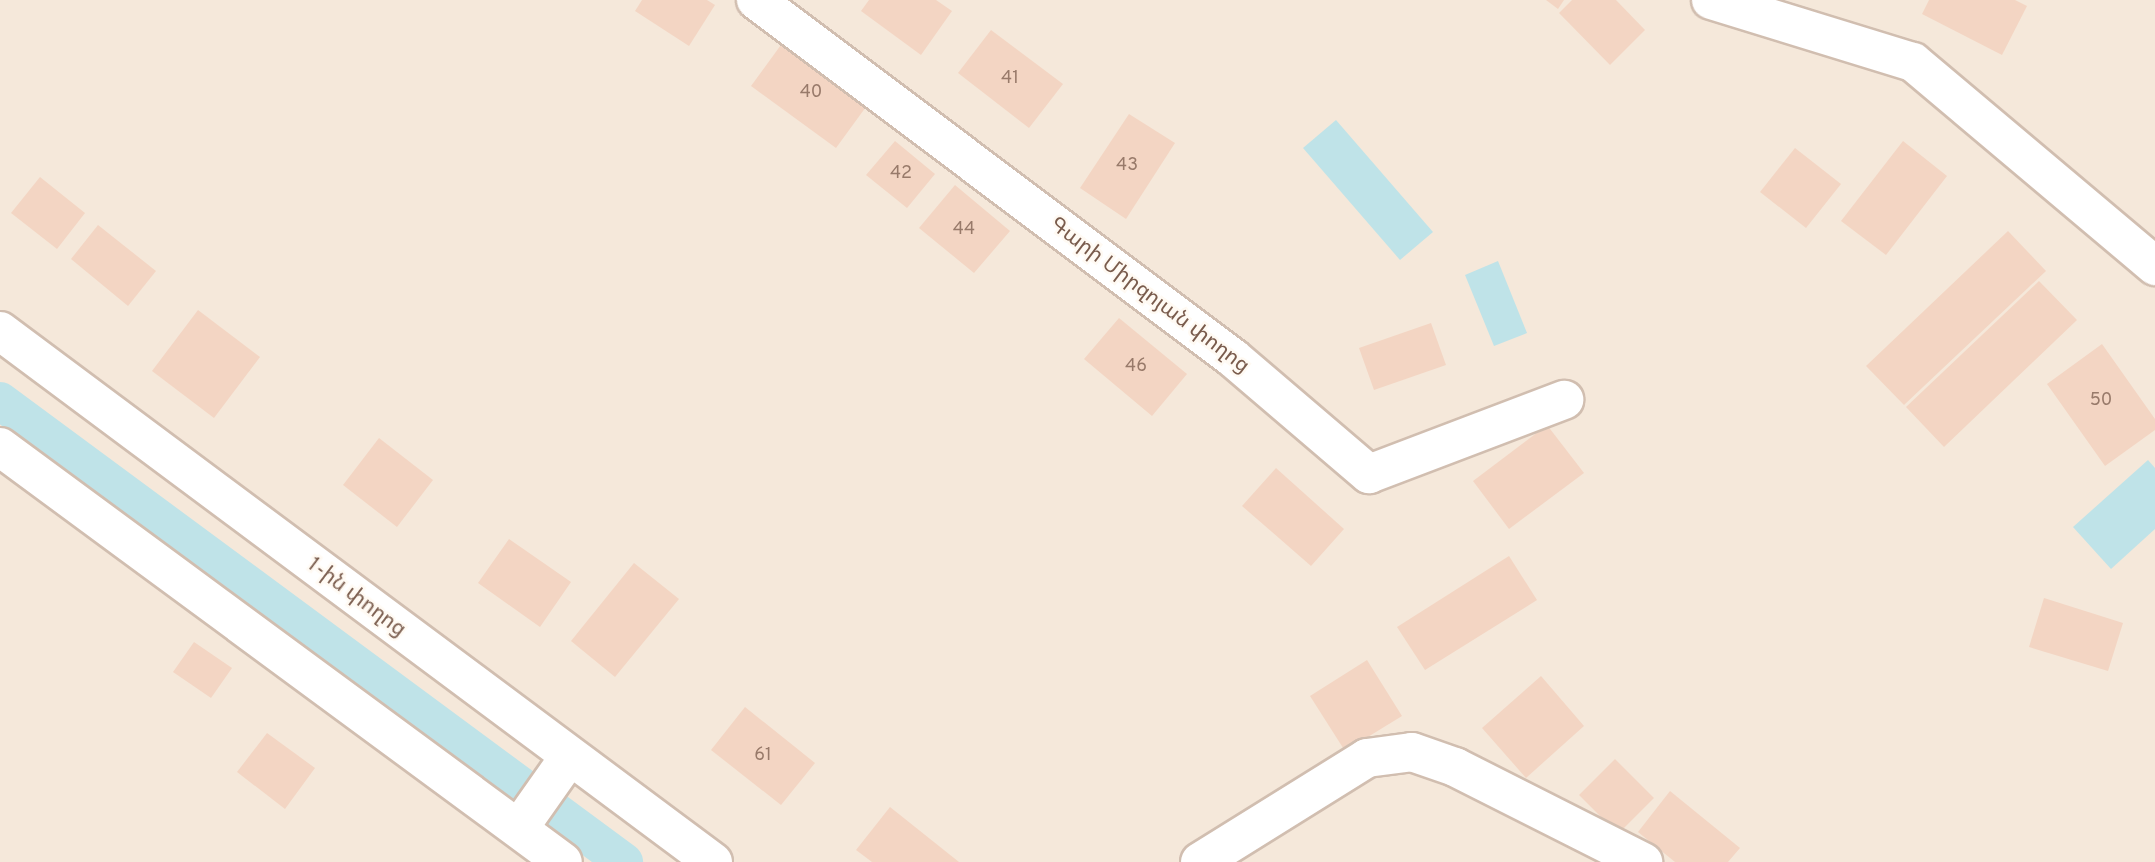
<!DOCTYPE html>
<html>
<head>
<meta charset="utf-8">
<style>
  body { margin:0 }
  #map { position:relative; width:2155px; height:862px; overflow:hidden; background:#fdf6ec; font-family:Overpass,"Noto Sans Armenian",sans-serif }
  div>[style] { position:absolute }
  .residential>* { inset:0; background:#f5e8da }
  .water>* { inset:0; background:#bfe3e8 }
  .canal>* { height:38px; margin:-19px; padding:0 19px; transform-origin:19px; border-radius:19px; background:#bfe3e8 }
  .building>* { inset:0; background:#f3d5c3 }
  .roads { filter:drop-shadow(2px 0 #d1beb0) drop-shadow(-2px 0 #d1beb0) drop-shadow(0 2px #d1beb0) drop-shadow(0 -2px #d1beb0) }
  .minor>* { height:38px; margin:-19px; padding:0 19px; transform-origin:19px; border-radius:19px; background:#fff }
  span { translate:-50% -50%; white-space:nowrap; text-align:center; line-height:1.15; -webkit-text-stroke:5px #fffaf3; paint-order:stroke }
  .number-label { font-size:18px; color:#987a6a }
  .number-label span { -webkit-text-stroke-width:0 }
  .street-label { font-size:21px; color:#7a5c4d }
</style>
</head>
<body>
<div id="map">
  <div class="residential">
    <div style="clip-path:polygon(0 0,2155px 0,2155px 862px,0 862px)"></div>
  </div>
  <div class="water">
    <div style="clip-path:polygon(1336px 120px,1433px 232px,1400px 260px,1303px 148px)"></div>
    <div style="clip-path:polygon(1498px 261px,1527px 333px,1494px 346px,1465px 275px)"></div>
    <div style="clip-path:polygon(2148px 460px,2155px 468px,2155px 529px,2111px 569px,2073px 527px)"></div>
  </div>
  <div class="canal">
    <div style="left:0;top:401px;width:776px;rotate:36.46deg"></div>
  </div>
  <div class="building">
    <div style="clip-path:polygon(642px 0,707px 0,715px 5px,689px 46px,635px 11px)"></div>
    <div style="clip-path:polygon(869px 0,936px 0,952px 11px,921px 55px,861px 11px)"></div>
    <div style="clip-path:polygon(1546px 0,1564px 0,1558px 9px)"></div>
    <div style="clip-path:polygon(1572px 0,1616px 0,1645px 30px,1610px 65px,1559px 13px)"></div>
    <div style="clip-path:polygon(1929px 0,2015px 0,2027px 6px,2002px 55px,1922px 14px)"></div>
    <div style="clip-path:polygon(991px 30px,1063px 84px,1029px 128px,958px 73px)"></div>
    <div style="clip-path:polygon(786px 38px,871px 100px,836px 148px,751px 86px)"></div>
    <div style="clip-path:polygon(1129px 114px,1175px 143px,1126px 219px,1080px 188px)"></div>
    <div style="clip-path:polygon(895px 141px,935px 174px,907px 208px,866px 175px)"></div>
    <div style="clip-path:polygon(1903px 141px,1947px 176px,1886px 255px,1841px 221px)"></div>
    <div style="clip-path:polygon(1795px 148px,1841px 184px,1806px 228px,1760px 192px)"></div>
    <div style="clip-path:polygon(40px 177px,85px 213px,57px 249px,11px 213px)"></div>
    <div style="clip-path:polygon(955px 185px,1010px 231px,974px 273px,919px 228px)"></div>
    <div style="clip-path:polygon(98px 225px,156px 271px,128px 306px,71px 259px)"></div>
    <div style="clip-path:polygon(2008px 231px,2046px 271px,1904px 405px,1866px 366px)"></div>
    <div style="clip-path:polygon(2039px 281px,2077px 320px,1944px 447px,1906px 407px)"></div>
    <div style="clip-path:polygon(198px 310px,260px 357px,214px 418px,152px 371px)"></div>
    <div style="clip-path:polygon(1119px 318px,1187px 374px,1152px 416px,1084px 359px)"></div>
    <div style="clip-path:polygon(1431px 323px,1446px 365px,1374px 390px,1359px 348px)"></div>
    <div style="clip-path:polygon(2102px 344px,2155px 419px,2155px 430px,2105px 466px,2047px 384px)"></div>
    <div style="clip-path:polygon(1547px 425px,1584px 473px,1509px 529px,1473px 481px)"></div>
    <div style="clip-path:polygon(379px 438px,433px 480px,397px 527px,343px 485px)"></div>
    <div style="clip-path:polygon(1276px 468px,1344px 529px,1311px 566px,1242px 506px)"></div>
    <div style="clip-path:polygon(509px 539px,571px 582px,540px 627px,478px 583px)"></div>
    <div style="clip-path:polygon(1509px 556px,1537px 600px,1425px 670px,1397px 627px)"></div>
    <div style="clip-path:polygon(634px 563px,679px 599px,615px 677px,571px 641px)"></div>
    <div style="clip-path:polygon(2044px 598px,2123px 623px,2108px 671px,2029px 647px)"></div>
    <div style="clip-path:polygon(194px 642px,232px 668px,211px 698px,173px 672px)"></div>
    <div style="clip-path:polygon(1367px 660px,1402px 716px,1345px 751px,1310px 696px)"></div>
    <div style="clip-path:polygon(1541px 676px,1584px 726px,1526px 778px,1482px 728px)"></div>
    <div style="clip-path:polygon(745px 707px,815px 763px,781px 805px,711px 750px)"></div>
    <div style="clip-path:polygon(267px 733px,315px 768px,285px 809px,237px 772px)"></div>
    <div style="clip-path:polygon(1615px 759px,1654px 798px,1618px 834px,1579px 795px)"></div>
    <div style="clip-path:polygon(1670px 791px,1740px 848px,1728px 862px,1675px 862px,1638px 832px)"></div>
    <div style="clip-path:polygon(890px 807px,959px 862px,872px 862px,856px 850px)"></div>
  </div>
  <div class="roads">
    <div class="minor">
      <div style="left:756px;top:0;width:596px;rotate:36.89deg"></div>
      <div style="left:1233px;top:358px;width:179px;rotate:40.5deg"></div>
      <div style="left:1369px;top:474px;width:209px;rotate:-20.8deg"></div>
      <div style="left:1711px;top:0;width:211px;rotate:17.1deg"></div>
      <div style="left:1913px;top:62px;width:317px;rotate:40.1deg"></div>
      <div style="left:0;top:331px;width:889px;rotate:36.68deg"></div>
      <div style="left:0;top:447px;width:699px;rotate:36.39deg"></div>
      <div style="left:519px;top:828px;width:87px;rotate:-54.8deg"></div>
      <div style="left:1200px;top:862px;width:197px;rotate:-31.9deg"></div>
      <div style="left:1367px;top:758px;width:45px;rotate:-7.6deg"></div>
      <div style="left:1412px;top:752px;width:46px;rotate:19.2deg"></div>
      <div style="left:1455px;top:767px;width:211px;rotate:26.8deg"></div>
    </div>
  </div>
  <div class="number-label">
    <span style="left:1010px;top:79px">41</span>
    <span style="left:811px;top:93px">40</span>
    <span style="left:1127px;top:166px">43</span>
    <span style="left:901px;top:174px">42</span>
    <span style="left:964px;top:230px">44</span>
    <span style="left:1136px;top:367px">46</span>
    <span style="left:2101px;top:401px">50</span>
    <span style="left:763px;top:756px">61</span>
  </div>
  <div class="street-label">
    <span style="left:1149px;top:296px;rotate:37deg">Գարի Միրզոյան փողոց</span>
    <span style="left:356px;top:598px;rotate:37deg">1-ին փողոց</span>
  </div>
</div>
</body>
</html>
